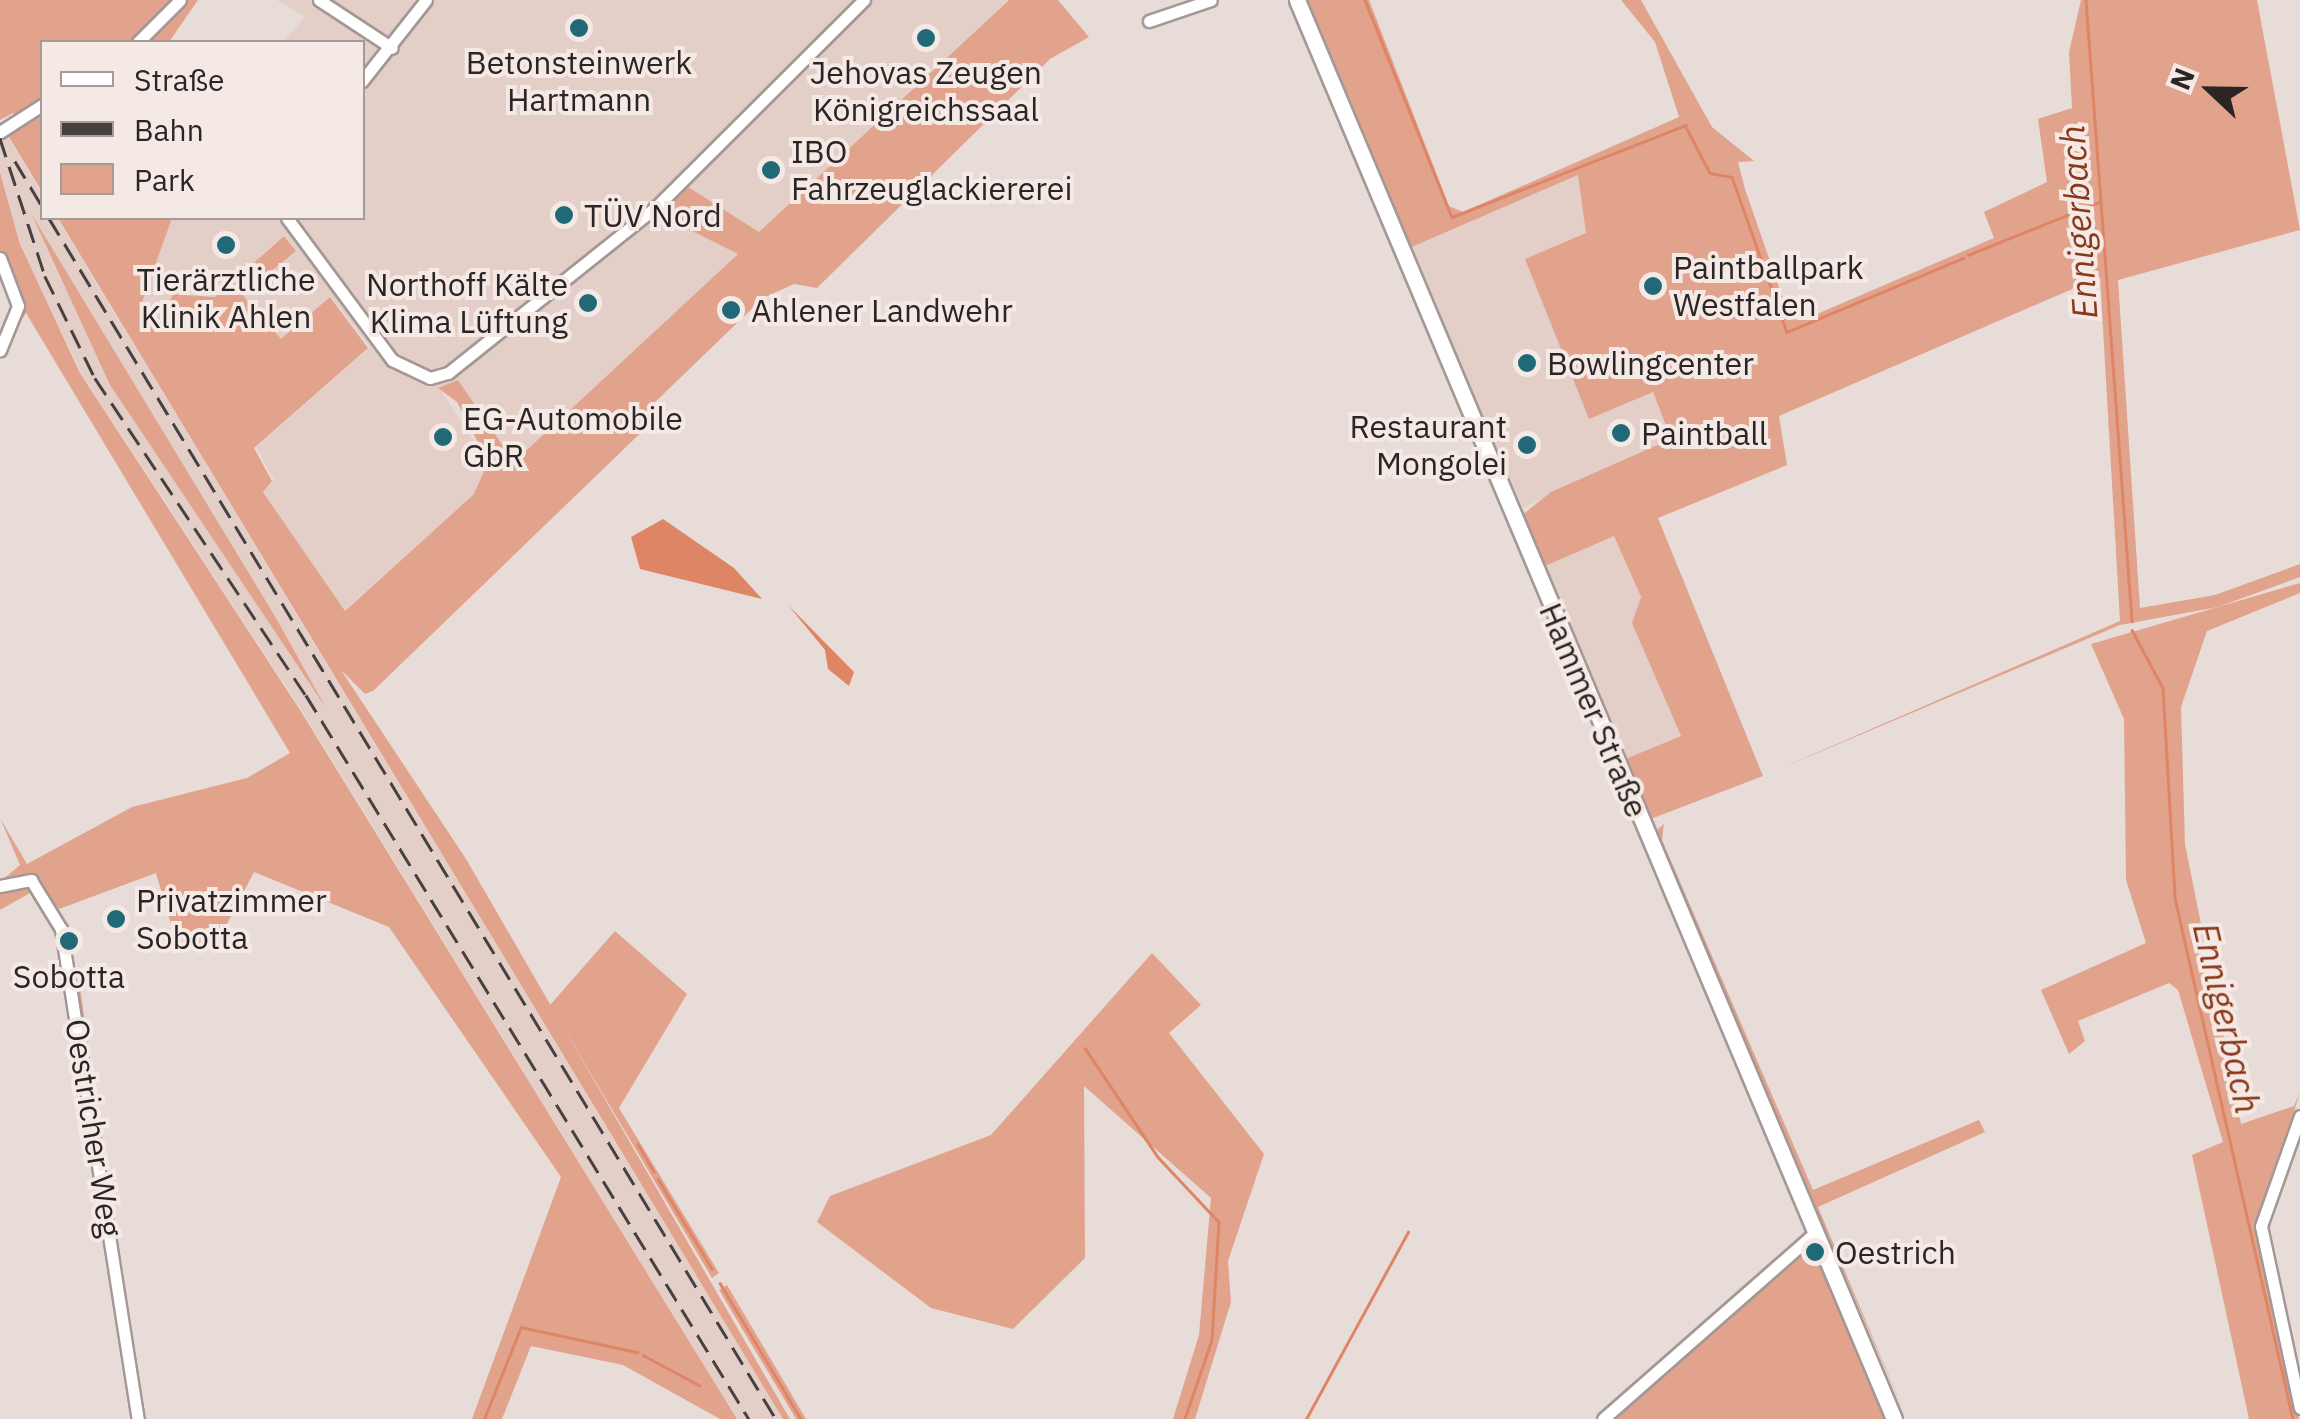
<!DOCTYPE html>
<html>
<head>
<meta charset="utf-8">
<style>
  body { margin:0 }
  #map { position:relative; width:2300px; height:1419px; overflow:hidden; background:#e7dcd8; font-family:"IBM Plex Sans",sans-serif }
  div>[style] { position:absolute }
  .built>* { inset:0; background:#e3cfc8 }
  .green>* { inset:0; background:#e2a38d }
  .water>* { inset:0; background:#de8566 }
  .stream>* { height:2.5px; margin:-1.25px; padding:0 1.25px; transform-origin:1.25px; border-radius:1.25px; background:#de8566 }
  .roads { filter:drop-shadow(2px 0 #a39895) drop-shadow(-2px 0 #a39895) drop-shadow(0 2px #a39895) drop-shadow(0 -2px #a39895) }
  .minor>* { height:11px; margin:-5.5px; padding:0 5.5px; transform-origin:5.5px; border-radius:5.5px; background:#fff }
  .major>* { height:15px; margin:-7.5px; padding:0 7.5px; transform-origin:7.5px; border-radius:7.5px; background:#fff }
  .rail>* { height:2.5px; margin-top:-1.25px; transform-origin:0; background:repeating-linear-gradient(90deg,#46403f 0 20px,transparent 0 30px) }
  .dots>* { width:28px; height:28px; translate:-50% -50%; box-sizing:border-box; border:5px solid #f5e9e5; border-radius:50% }
  span { translate:-50% -50%; white-space:nowrap; text-align:center; line-height:1.15; -webkit-text-stroke:8px #f5e9e5; paint-order:stroke }
  .poi-label { font-size:32px; color:#2b2625 }
  .left { translate:0 -50%; text-align:left }
  .right { translate:-100% -50%; text-align:right }
  .street-label { font-size:32px; color:#2b2625 }
  .water-label { font-size:35px; color:#89381a; font-style:italic }
  .legend { position:absolute; left:40px; top:40px; width:325px; height:180px; box-sizing:border-box; background:#f5e9e5; border:2px solid #a49b98; margin:0; padding:12px 18px; list-style:none; font-size:30px; color:#2b2625 }
  .legend li { display:flex; align-items:center; gap:20px; height:50px }
  .legend b { width:50px; border:2px solid #a49b98 }
  .north { position:absolute; left:2160px; top:40px; width:100px; height:100px; -webkit-text-stroke:8px #f5e9e5; paint-order:stroke; rotate:292deg; font-size:28px; font-weight:700; line-height:40px; text-align:center; color:#2b2625 }
  .north::after { content:''; display:block; margin:auto; width:35px; height:45px; background:#2b2625; clip-path:polygon(50% 0,100% 100%,50% 72%,0 100%) }
</style>
</head>
<body>
<div id="map">
  <div class="built">
    <div style="clip-path:polygon(277px 0,1008px 0,759px 233px,688px 188px,659px 214px,739px 253px,513px 463px,459px 381px,439px 388px,488px 462px,474px 494px,344px 611px,263px 491px,274px 480px,256px 447px,370px 347px,331px 297px,281px 340px,243px 294px,296px 251px,284px 235px,215px 297px,192px 292px,162px 319px,140px 309px,172px 218px,362px 218px,362px 42px,283px 42px,305px 17px)"></div>
    <div style="clip-path:polygon(0 122px,42px 194px,42px 218px,57px 218px,783px 1419px,737px 1419px,302px 711px,81px 373px,21px 246px,0 170px)"></div>
    <div style="clip-path:polygon(1578px 174px,1587px 233px,1526px 259px,1589px 418px,1653px 392px,1671px 440px,1523px 508px,1407px 249px)"></div>
    <div style="clip-path:polygon(1614px 535px,1641px 598px,1633px 623px,1681px 736px,1623px 760px,1545px 566px)"></div>
  </div>
  <div class="green">
    <div style="clip-path:polygon(0 0,198px 0,169px 42px,42px 42px,42px 192px,8px 135px,19px 128px,13px 113px,0 120px)"></div>
    <div style="clip-path:polygon(1009px 0,1058px 0,1089px 37px,1050px 59px,817px 288px,794px 284px,763px 298px,650px 407px,654px 420px,373px 691px,365px 694px,341px 670px,466px 859px,790px 1419px,783px 1419px,58px 218px,172px 218px,140px 308px,162px 319px,173px 294px,215px 297px,284px 236px,296px 251px,243px 295px,281px 339px,330px 297px,368px 348px,254px 448px,272px 481px,263px 492px,345px 611px,474px 494px,488px 462px,457px 402px,438px 388px,458px 380px,514px 462px,738px 254px,658px 214px,688px 187px,759px 232px)"></div>
    <div style="clip-path:polygon(1303px 0,1369px 0,1449px 206px,1463px 212px,1679px 117px,1655px 42px,1621px 0,1641px 0,1712px 127px,1754px 161px,1738px 162px,1745px 189px,1790px 319px,1803px 320px,1994px 238px,1984px 212px,2047px 182px,2038px 119px,2072px 108px,2069px 52px,2081px 0,2257px 0,2300px 230px,2118px 280px,2140px 608px,2215px 595px,2300px 564px,2300px 577px,2218px 607px,2120px 625px,1770px 773px,2120px 621px,2100px 277px,1779px 416px,1787px 465px,1658px 518px,1763px 776px,1648px 820px,1623px 760px,1681px 736px,1632px 623px,1641px 597px,1614px 536px,1545px 566px,1522px 515px,1551px 492px,1671px 439px,1653px 392px,1589px 419px,1525px 259px,1586px 233px,1578px 175px,1407px 249px)"></div>
    <div style="clip-path:polygon(0 172px,20px 244px,80px 373px,300px 710px,737px 1419px,720px 1419px,623px 1365px,531px 1346px,502px 1419px,472px 1419px,561px 1177px,389px 927px,254px 872px,217px 943px,179px 951px,156px 873px,59px 909px,34px 877px,0 882px,20px 865px,0 818px,27px 864px,132px 807px,247px 778px,290px 753px,26px 313px,13px 333px,19px 316px,0 253px)"></div>
    <div style="clip-path:polygon(32px 215px,276px 618px,326px 708px,110px 385px)"></div>
    <div style="clip-path:polygon(2300px 583px,2300px 593px,2207px 631px,2181px 707px,2185px 844px,2241px 1124px,2294px 1106px,2300px 1092px,2258px 1227px,2299px 1419px,2249px 1419px,2192px 1155px,2223px 1142px,2178px 990px,2169px 983px,2078px 1021px,2085px 1041px,2069px 1054px,2041px 990px,2146px 943px,2126px 880px,2124px 719px,2091px 644px)"></div>
    <div style="clip-path:polygon(1664px 824px,1662px 840px,1813px 1190px,1979px 1120px,1985px 1132px,1818px 1207px,1907px 1419px,1654px 832px)"></div>
    <div style="clip-path:polygon(30px 884px,55px 918px,134px 1419px,55px 934px,30px 893px,0 910px,0 889px)"></div>
    <div style="clip-path:polygon(615px 931px,687px 994px,619px 1108px,719px 1273px,712px 1278px,550px 1005px)"></div>
    <div style="clip-path:polygon(1152px 953px,1201px 1005px,1169px 1033px,1264px 1154px,1228px 1261px,1231px 1302px,1195px 1419px,1173px 1419px,1199px 1335px,1211px 1198px,1084px 1086px,1085px 1258px,1013px 1329px,931px 1308px,817px 1222px,830px 1196px,991px 1135px)"></div>
    <div style="clip-path:polygon(79px 980px,96px 1101px,144px 1419px,74px 981px)"></div>
    <div style="clip-path:polygon(1806px 1247px,1818px 1251px,1888px 1419px,1610px 1419px)"></div>
    <div style="clip-path:polygon(727px 1285px,806px 1419px,796px 1419px,719px 1290px)"></div>
  </div>
  <div class="water">
    <div style="clip-path:polygon(663px 519px,734px 568px,762px 599px,640px 569px,631px 537px)"></div>
    <div style="clip-path:polygon(788px 605px,854px 672px,849px 686px,828px 669px,825px 650px)"></div>
  </div>
  <div class="stream">
    <div style="left:1365px;top:0;width:234px;rotate:68.2deg"></div>
    <div style="left:1452px;top:217px;width:251px;rotate:-21.5deg"></div>
    <div style="left:1685px;top:125px;width:54px;rotate:62.5deg"></div>
    <div style="left:1710px;top:173px;width:22px;rotate:10deg"></div>
    <div style="left:1732px;top:177px;width:164px;rotate:70.5deg"></div>
    <div style="left:1787px;top:332px;width:191px;rotate:-22.8deg"></div>
    <div style="left:2086px;top:0;width:623px;rotate:85.76deg"></div>
    <div style="left:1968px;top:255px;width:141px;rotate:-22deg"></div>
    <div style="left:2132px;top:630px;width:66px;rotate:61.9deg"></div>
    <div style="left:2163px;top:688px;width:210px;rotate:86.7deg"></div>
    <div style="left:2175px;top:898px;width:534px;rotate:77.24deg"></div>
    <div style="left:1085px;top:1048px;width:131px;rotate:56.2deg"></div>
    <div style="left:1158px;top:1157px;width:89px;rotate:46.8deg"></div>
    <div style="left:1219px;top:1222px;width:118px;rotate:93.4deg"></div>
    <div style="left:1212px;top:1340px;width:83px;rotate:108.9deg"></div>
    <div style="left:638px;top:1144px;width:32px;rotate:60deg"></div>
    <div style="left:658px;top:1179px;width:105px;rotate:59deg"></div>
    <div style="left:720px;top:1283px;width:158px;rotate:59.2deg"></div>
    <div style="left:643px;top:1355px;width:64px;rotate:28.2deg"></div>
    <div style="left:484px;top:1419px;width:99px;rotate:-68.1deg"></div>
    <div style="left:521px;top:1327px;width:119px;rotate:12.2deg"></div>
    <div style="left:1306px;top:1419px;width:213px;rotate:-61.4deg"></div>
  </div>
  <div class="roads">
    <div class="minor">
      <div style="left:319px;top:0;width:87px;rotate:33.3deg"></div>
      <div style="left:1149px;top:21px;width:65px;rotate:-18.7deg"></div>
      <div style="left:138px;top:42px;width:59px;rotate:-45deg"></div>
      <div style="left:362px;top:81px;width:103px;rotate:-51.7deg"></div>
      <div style="left:0;top:132px;width:50px;rotate:-32.7deg"></div>
      <div style="left:287px;top:218px;width:177px;rotate:53.5deg"></div>
      <div style="left:392px;top:360px;width:42px;rotate:25.3deg"></div>
      <div style="left:430px;top:378px;width:19px;rotate:-16deg"></div>
      <div style="left:448px;top:373px;width:268px;rotate:-38.6deg"></div>
      <div style="left:657px;top:206px;width:292px;rotate:-44.9deg"></div>
      <div style="left:0;top:258px;width:51px;rotate:69.4deg"></div>
      <div style="left:18px;top:306px;width:48px;rotate:112.2deg"></div>
      <div style="left:0;top:886px;width:32px;rotate:-11deg"></div>
      <div style="left:31px;top:880px;width:57px;rotate:58.5deg"></div>
      <div style="left:61px;top:929px;width:496px;rotate:81.1deg"></div>
      <div style="left:2300px;top:1116px;width:117px;rotate:109.5deg"></div>
      <div style="left:2261px;top:1226px;width:186px;rotate:77.9deg"></div>
      <div style="left:1603px;top:1419px;width:283px;rotate:-41.3deg"></div>
    </div>
    <div class="major">
      <div style="left:1297px;top:0;width:1539px;rotate:67.18deg"></div>
    </div>
  </div>
  <div class="rail">
    <div style="left:0;top:138px;width:145px;rotate:71.9deg"></div>
    <div style="left:45px;top:276px;width:114px;rotate:63.9deg"></div>
    <div style="left:95px;top:378px;width:381px;rotate:56.4deg"></div>
    <div style="left:306px;top:695px;width:849px;rotate:58.54deg"></div>
    <div style="left:15px;top:161px;width:52px;rotate:59deg"></div>
    <div style="left:49px;top:218px;width:1404px;rotate:58.81deg"></div>
  </div>
  <div class="dots">
    <div style="left:579px;top:28px;background:#216976"></div>
    <div style="left:926px;top:38px;background:#216976"></div>
    <div style="left:771px;top:170px;background:#216976"></div>
    <div style="left:564px;top:215px;background:#216976"></div>
    <div style="left:226px;top:245px;background:#216976"></div>
    <div style="left:1653px;top:286px;background:#216976"></div>
    <div style="left:588px;top:303px;background:#216976"></div>
    <div style="left:731px;top:310px;background:#216976"></div>
    <div style="left:1527px;top:363px;background:#216976"></div>
    <div style="left:1621px;top:433px;background:#216976"></div>
    <div style="left:443px;top:437px;background:#216976"></div>
    <div style="left:1527px;top:445px;background:#216976"></div>
    <div style="left:116px;top:919px;background:#216976"></div>
    <div style="left:69px;top:941px;background:#216976"></div>
    <div style="left:1815px;top:1252px;background:#216976"></div>
  </div>
  <div class="poi-label">
    <span style="left:579px;top:81px">Betonsteinwerk<br>Hartmann</span>
    <span style="left:926px;top:91px">Jehovas Zeugen<br>Königreichssaal</span>
    <span class="left" style="left:791px;top:170px">IBO<br>Fahrzeuglackiererei</span>
    <span class="left" style="left:584px;top:215px">TÜV Nord</span>
    <span class="left" style="left:1673px;top:286px">Paintballpark<br>Westfalen</span>
    <span style="left:226px;top:298px">Tierärztliche<br>Klinik Ahlen</span>
    <span class="right" style="left:568px;top:303px">Northoff Kälte<br>Klima Lüftung</span>
    <span class="left" style="left:751px;top:310px">Ahlener Landwehr</span>
    <span class="left" style="left:1547px;top:363px">Bowlingcenter</span>
    <span class="left" style="left:463px;top:437px">EG-Automobile<br>GbR</span>
    <span class="right" style="left:1507px;top:445px">Restaurant<br>Mongolei</span>
    <span class="left" style="left:1641px;top:433px">Paintball</span>
    <span class="left" style="left:136px;top:919px">Privatzimmer<br>Sobotta</span>
    <span style="left:69px;top:976px">Sobotta</span>
    <span class="left" style="left:1835px;top:1252px">Oestrich</span>
  </div>
  <div class="street-label">
    <span style="left:1594px;top:710px;rotate:67deg">Hammer Straße</span>
    <span style="left:94px;top:1128px;rotate:81deg">Oestricher Weg</span>
  </div>
  <div class="water-label">
    <span style="left:2078px;top:222px;rotate:-94deg">Ennigerbach</span>
    <span style="left:2227px;top:1018px;rotate:77deg">Ennigerbach</span>
  </div>
  <ul class="legend">
  <li><b style="height:12px;background:#fff"></b>Straße</li>
  <li><b style="height:12px;background:#46403f"></b>Bahn</li>
  <li><b style="height:28px;background:#e2a38d"></b>Park</li>
  </ul>
  <div class="north">N</div>
</div>
</body>
</html>
